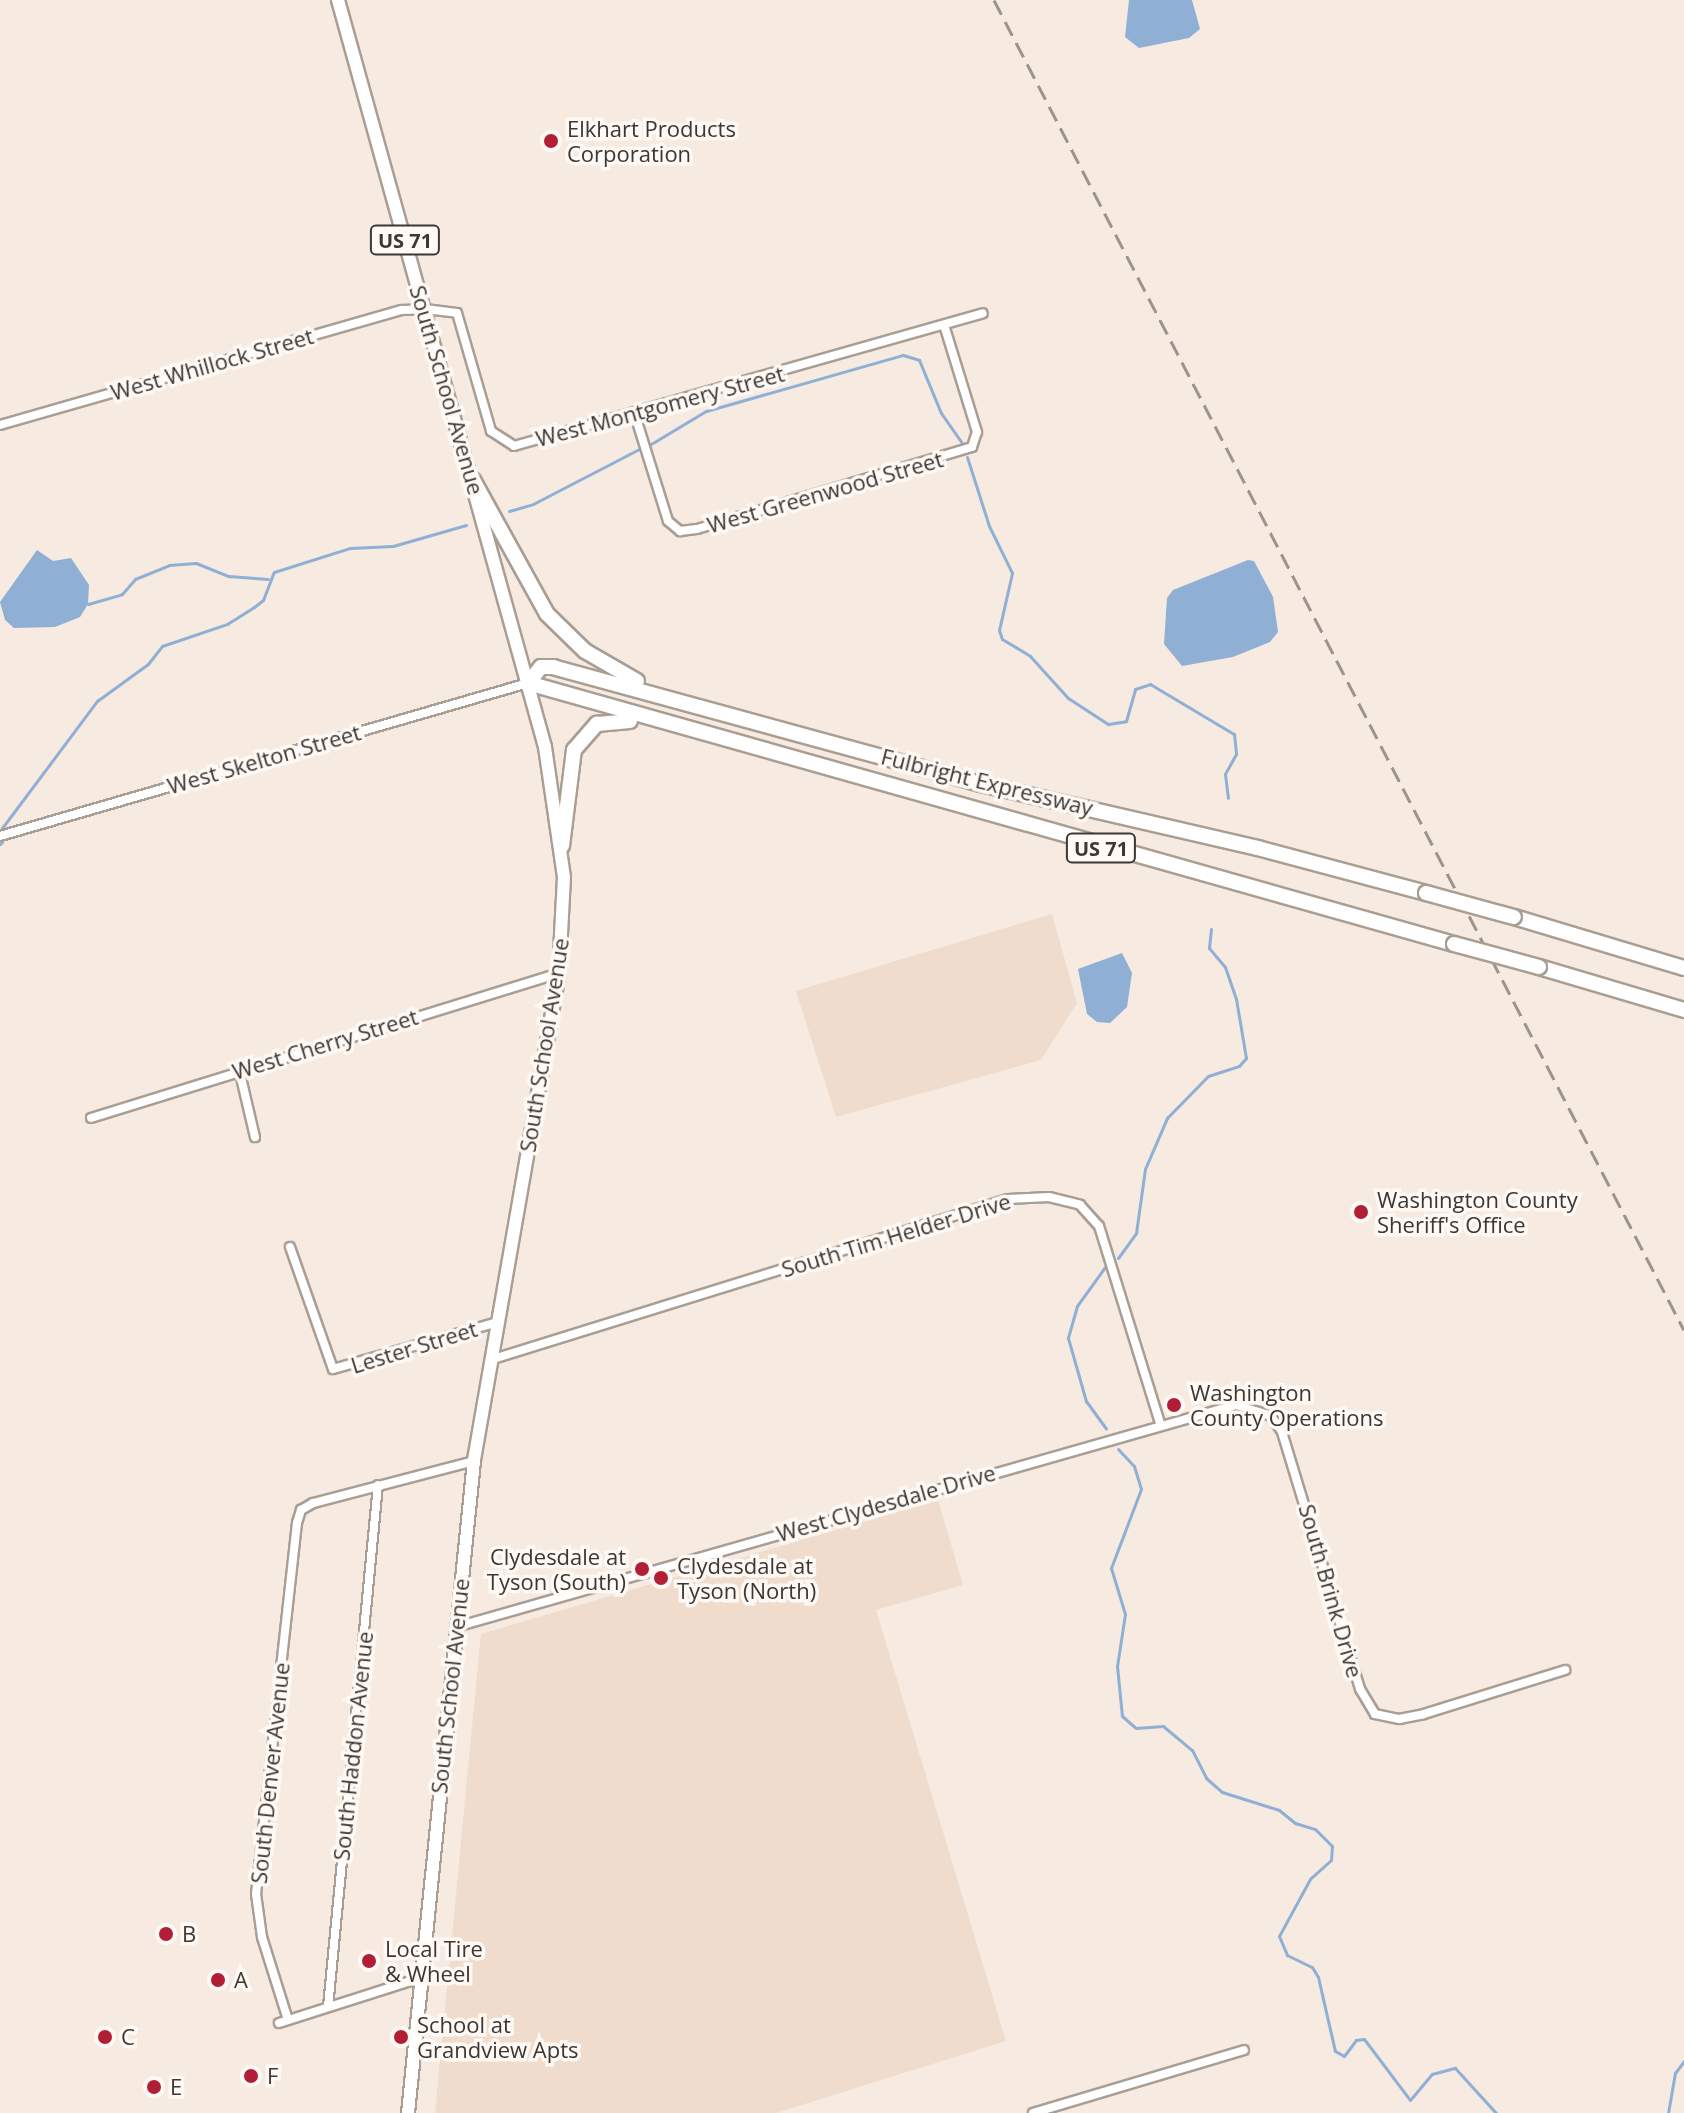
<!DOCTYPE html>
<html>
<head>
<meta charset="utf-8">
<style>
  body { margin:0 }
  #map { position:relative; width:1684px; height:2113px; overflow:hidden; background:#f7eae0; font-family:"Open Sans",sans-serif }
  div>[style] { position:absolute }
  .built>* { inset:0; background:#efdccd }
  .water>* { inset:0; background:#8fafd5 }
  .stream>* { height:3px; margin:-1.5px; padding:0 1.5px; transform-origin:1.5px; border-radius:1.5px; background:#8fafd5 }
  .roads { filter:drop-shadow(2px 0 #a99e94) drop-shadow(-2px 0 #a99e94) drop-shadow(0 2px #a99e94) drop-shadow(0 -2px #a99e94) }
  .minor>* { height:8px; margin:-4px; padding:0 4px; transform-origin:4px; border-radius:4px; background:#fff }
  .primary>* { height:12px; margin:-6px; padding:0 6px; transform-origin:6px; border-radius:6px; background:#fff }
  .motorway>* { height:14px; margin:-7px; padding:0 7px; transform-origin:7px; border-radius:7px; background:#fff }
  .rail>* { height:3px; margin-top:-1.5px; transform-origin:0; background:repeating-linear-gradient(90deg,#9c938c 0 16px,transparent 0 24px) }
  .bridges { filter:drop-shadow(2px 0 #a99e94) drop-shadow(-2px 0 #a99e94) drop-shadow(0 2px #a99e94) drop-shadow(0 -2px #a99e94) }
  .motorway-bridge>* { height:14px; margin:-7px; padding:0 7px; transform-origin:7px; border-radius:7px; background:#fff }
  .dots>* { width:22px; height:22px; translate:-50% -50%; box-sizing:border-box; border:4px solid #fef9f5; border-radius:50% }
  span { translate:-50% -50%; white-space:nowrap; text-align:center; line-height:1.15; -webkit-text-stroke:7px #fef9f5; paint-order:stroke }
  .shield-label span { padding:2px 6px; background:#fef9f5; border:2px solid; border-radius:6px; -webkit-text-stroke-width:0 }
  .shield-label { font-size:20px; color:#3c3733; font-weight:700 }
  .poi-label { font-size:22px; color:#3c3733 }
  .left { translate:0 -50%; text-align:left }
  .right { translate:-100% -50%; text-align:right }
  .street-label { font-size:22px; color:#3c3733 }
</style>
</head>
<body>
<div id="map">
  <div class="built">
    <div style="clip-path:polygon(1052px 914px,1077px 1003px,1041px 1060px,836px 1117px,796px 991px)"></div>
    <div style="clip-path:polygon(938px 1500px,963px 1585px,876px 1610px,1006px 2041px,776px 2113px,435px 2113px,481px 1634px)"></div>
  </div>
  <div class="water">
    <div style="clip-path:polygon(1129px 0,1192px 0,1200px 29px,1189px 38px,1139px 48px,1125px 37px)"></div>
    <div style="clip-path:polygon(37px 550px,53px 561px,71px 558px,89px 585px,88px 604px,80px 617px,55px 627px,14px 628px,5px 620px,0 602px)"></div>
    <div style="clip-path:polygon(1248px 560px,1254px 561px,1273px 597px,1278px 632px,1270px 642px,1233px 657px,1182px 666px,1164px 644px,1167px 598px,1173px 590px)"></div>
    <div style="clip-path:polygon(1122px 953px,1132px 973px,1127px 1007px,1110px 1023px,1097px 1022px,1087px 1014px,1078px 969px)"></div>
  </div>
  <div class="stream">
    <div style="left:651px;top:444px;width:64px;rotate:-31deg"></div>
    <div style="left:706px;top:411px;width:205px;rotate:-15.9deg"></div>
    <div style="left:903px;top:355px;width:17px;rotate:17deg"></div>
    <div style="left:919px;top:360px;width:57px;rotate:67.5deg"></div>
    <div style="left:941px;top:413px;width:37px;rotate:55deg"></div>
    <div style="left:967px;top:457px;width:72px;rotate:72.3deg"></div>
    <div style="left:989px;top:526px;width:52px;rotate:63.9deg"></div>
    <div style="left:1012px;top:573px;width:58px;rotate:102.8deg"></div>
    <div style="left:999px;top:630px;width:9px;rotate:72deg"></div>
    <div style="left:1002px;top:639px;width:33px;rotate:31deg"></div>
    <div style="left:1030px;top:656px;width:57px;rotate:47.9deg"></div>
    <div style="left:1068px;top:698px;width:48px;rotate:33deg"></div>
    <div style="left:1108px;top:724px;width:18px;rotate:-9deg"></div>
    <div style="left:1126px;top:721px;width:33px;rotate:-74deg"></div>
    <div style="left:1135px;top:689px;width:16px;rotate:-18deg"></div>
    <div style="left:1150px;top:684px;width:98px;rotate:30.8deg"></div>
    <div style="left:1234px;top:734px;width:20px;rotate:84deg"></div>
    <div style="left:1236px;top:754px;width:23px;rotate:119deg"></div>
    <div style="left:1225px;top:774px;width:24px;rotate:83deg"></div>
    <div style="left:509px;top:511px;width:25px;rotate:-16deg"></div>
    <div style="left:533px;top:504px;width:119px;rotate:-27.4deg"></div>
    <div style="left:88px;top:604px;width:35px;rotate:-16deg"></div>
    <div style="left:122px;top:594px;width:20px;rotate:-49deg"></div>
    <div style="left:135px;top:579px;width:37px;rotate:-22deg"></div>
    <div style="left:169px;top:565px;width:27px;rotate:-4deg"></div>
    <div style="left:196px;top:563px;width:35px;rotate:22deg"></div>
    <div style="left:228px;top:576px;width:40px;rotate:4.3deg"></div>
    <div style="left:2px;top:828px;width:159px;rotate:-53.2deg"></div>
    <div style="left:97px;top:701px;width:63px;rotate:-36deg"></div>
    <div style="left:148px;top:664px;width:23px;rotate:-52deg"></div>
    <div style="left:162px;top:646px;width:69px;rotate:-18.7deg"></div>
    <div style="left:227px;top:624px;width:32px;rotate:-32deg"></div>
    <div style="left:254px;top:607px;width:11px;rotate:-38deg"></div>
    <div style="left:263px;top:600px;width:30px;rotate:-69deg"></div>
    <div style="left:274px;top:572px;width:80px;rotate:-17.5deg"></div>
    <div style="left:350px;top:548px;width:43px;rotate:-2.7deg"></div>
    <div style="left:393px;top:546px;width:76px;rotate:-16deg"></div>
    <div style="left:0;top:844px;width:3px;rotate:-45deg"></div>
    <div style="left:1118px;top:1258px;width:31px;rotate:-54deg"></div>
    <div style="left:1136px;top:1233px;width:65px;rotate:-82deg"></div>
    <div style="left:1145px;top:1169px;width:56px;rotate:-66.7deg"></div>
    <div style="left:1167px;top:1118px;width:59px;rotate:-45.7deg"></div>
    <div style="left:1208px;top:1076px;width:33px;rotate:-18deg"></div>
    <div style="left:1239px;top:1066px;width:11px;rotate:-49deg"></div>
    <div style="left:1246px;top:1058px;width:60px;rotate:-99.6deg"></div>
    <div style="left:1236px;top:999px;width:34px;rotate:-109deg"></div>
    <div style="left:1225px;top:967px;width:25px;rotate:-130deg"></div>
    <div style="left:1209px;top:948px;width:19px;rotate:-84deg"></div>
    <div style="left:1105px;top:1267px;width:48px;rotate:125.7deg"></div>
    <div style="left:1077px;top:1306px;width:33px;rotate:106deg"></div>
    <div style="left:1068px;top:1338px;width:66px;rotate:74.1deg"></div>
    <div style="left:1086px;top:1401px;width:34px;rotate:54deg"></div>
    <div style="left:1118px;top:1449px;width:23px;rotate:47deg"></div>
    <div style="left:1134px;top:1466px;width:24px;rotate:73deg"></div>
    <div style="left:1141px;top:1489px;width:85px;rotate:110.8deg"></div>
    <div style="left:1111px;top:1568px;width:48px;rotate:73.1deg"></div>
    <div style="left:1125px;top:1614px;width:53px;rotate:98.7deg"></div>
    <div style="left:1117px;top:1666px;width:50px;rotate:84.3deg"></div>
    <div style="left:1122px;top:1716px;width:18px;rotate:41deg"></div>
    <div style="left:1136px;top:1728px;width:27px;rotate:-4deg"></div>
    <div style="left:1163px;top:1726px;width:38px;rotate:40deg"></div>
    <div style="left:1192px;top:1750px;width:31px;rotate:63deg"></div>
    <div style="left:1206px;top:1778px;width:21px;rotate:41deg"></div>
    <div style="left:1222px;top:1792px;width:60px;rotate:17.5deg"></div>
    <div style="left:1279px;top:1810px;width:21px;rotate:39deg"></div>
    <div style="left:1295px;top:1823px;width:21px;rotate:17deg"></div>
    <div style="left:1315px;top:1829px;width:24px;rotate:45deg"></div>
    <div style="left:1332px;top:1846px;width:14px;rotate:94deg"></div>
    <div style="left:1331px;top:1860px;width:28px;rotate:138deg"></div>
    <div style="left:1310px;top:1879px;width:65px;rotate:118.5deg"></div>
    <div style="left:1279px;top:1936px;width:21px;rotate:67deg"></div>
    <div style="left:1287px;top:1955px;width:28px;rotate:26deg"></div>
    <div style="left:1312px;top:1967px;width:12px;rotate:59deg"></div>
    <div style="left:1318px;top:1977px;width:76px;rotate:77.1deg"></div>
    <div style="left:1335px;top:2051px;width:10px;rotate:29deg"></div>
    <div style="left:1344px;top:2056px;width:20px;rotate:-53deg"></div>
    <div style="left:1356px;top:2040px;width:8px;rotate:-7deg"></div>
    <div style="left:1364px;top:2039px;width:76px;rotate:53deg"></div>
    <div style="left:1410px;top:2100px;width:34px;rotate:-50deg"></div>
    <div style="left:1432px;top:2074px;width:24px;rotate:-15deg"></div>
    <div style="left:1455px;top:2068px;width:61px;rotate:47.7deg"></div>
    <div style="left:1668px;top:2113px;width:41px;rotate:-80.1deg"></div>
    <div style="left:1675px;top:2073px;width:15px;rotate:-53deg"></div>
  </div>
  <div class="roads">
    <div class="minor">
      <div style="left:635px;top:415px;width:111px;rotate:72.7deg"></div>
      <div style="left:668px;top:521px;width:16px;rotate:40deg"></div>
      <div style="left:680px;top:531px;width:17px;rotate:-7deg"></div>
      <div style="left:697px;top:529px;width:287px;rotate:-16.6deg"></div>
      <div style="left:972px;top:447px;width:16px;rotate:-72deg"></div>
      <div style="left:977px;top:432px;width:112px;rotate:-107.1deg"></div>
      <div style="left:0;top:425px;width:418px;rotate:-16deg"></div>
      <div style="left:402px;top:310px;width:23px;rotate:-2deg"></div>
      <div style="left:425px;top:309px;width:32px;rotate:7deg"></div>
      <div style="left:457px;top:313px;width:123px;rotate:73.9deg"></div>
      <div style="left:491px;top:431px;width:27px;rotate:33deg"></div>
      <div style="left:514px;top:446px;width:487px;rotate:-15.8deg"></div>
      <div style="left:0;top:836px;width:550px;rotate:-16.16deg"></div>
      <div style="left:239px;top:1069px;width:70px;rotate:76.8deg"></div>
      <div style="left:91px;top:1118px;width:490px;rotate:-17.2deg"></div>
      <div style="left:290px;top:1247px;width:129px;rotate:70.6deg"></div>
      <div style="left:333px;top:1369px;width:168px;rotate:-15.9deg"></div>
      <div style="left:490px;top:1360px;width:542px;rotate:-17.27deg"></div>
      <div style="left:1008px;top:1199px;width:41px;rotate:-2.8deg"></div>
      <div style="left:1049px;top:1197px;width:32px;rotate:14deg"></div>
      <div style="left:1080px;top:1205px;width:28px;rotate:48deg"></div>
      <div style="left:1099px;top:1226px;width:206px;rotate:72.8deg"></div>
      <div style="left:456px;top:1627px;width:811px;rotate:-15.89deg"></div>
      <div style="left:1236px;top:1405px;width:37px;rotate:17deg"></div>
      <div style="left:1271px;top:1416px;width:19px;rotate:55deg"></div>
      <div style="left:1282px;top:1432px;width:269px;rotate:73.1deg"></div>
      <div style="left:1360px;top:1689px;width:29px;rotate:59deg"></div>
      <div style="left:1375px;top:1714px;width:25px;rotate:12deg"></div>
      <div style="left:1399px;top:1719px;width:25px;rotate:-11deg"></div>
      <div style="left:1424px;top:1714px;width:148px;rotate:-17.3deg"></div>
      <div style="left:328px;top:2007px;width:524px;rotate:-84.53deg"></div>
      <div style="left:288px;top:2020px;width:87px;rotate:-107.4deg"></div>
      <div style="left:262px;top:1937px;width:43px;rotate:-97.9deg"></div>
      <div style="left:256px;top:1894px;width:373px;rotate:-83.7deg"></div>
      <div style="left:297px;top:1523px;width:14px;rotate:-73deg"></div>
      <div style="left:301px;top:1510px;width:14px;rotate:-30deg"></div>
      <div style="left:313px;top:1503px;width:166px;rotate:-14.6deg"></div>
      <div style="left:279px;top:2023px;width:151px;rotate:-17.7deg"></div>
      <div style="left:1033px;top:2113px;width:220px;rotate:-16.6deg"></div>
    </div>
    <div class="primary">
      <div style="left:338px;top:0;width:775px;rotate:74.51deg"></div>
      <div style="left:545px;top:747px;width:131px;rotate:81.7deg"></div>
      <div style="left:564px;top:877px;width:96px;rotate:93deg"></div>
      <div style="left:559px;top:973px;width:495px;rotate:99.9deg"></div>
      <div style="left:474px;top:1461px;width:655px;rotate:95.78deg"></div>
    </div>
    <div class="motorway">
      <div style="left:473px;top:480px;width:153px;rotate:61.1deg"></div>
      <div style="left:547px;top:614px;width:53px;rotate:44.2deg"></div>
      <div style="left:585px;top:651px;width:60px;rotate:30deg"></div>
      <div style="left:562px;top:846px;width:97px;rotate:-82.9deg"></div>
      <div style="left:574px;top:750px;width:35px;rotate:-49deg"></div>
      <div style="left:597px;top:724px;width:33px;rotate:-5deg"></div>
      <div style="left:1426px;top:893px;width:174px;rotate:-165deg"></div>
      <div style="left:1258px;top:848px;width:288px;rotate:-167deg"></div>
      <div style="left:977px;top:783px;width:439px;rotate:-164.7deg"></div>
      <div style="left:554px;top:667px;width:13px;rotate:180deg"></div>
      <div style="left:541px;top:667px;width:21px;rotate:129deg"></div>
      <div style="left:528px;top:683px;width:962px;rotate:15.74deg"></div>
      <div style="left:1514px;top:917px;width:177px;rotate:16.7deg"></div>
      <div style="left:1539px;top:967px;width:151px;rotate:16.5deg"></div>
    </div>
  </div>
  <div class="rail">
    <div style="left:994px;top:0;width:1498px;rotate:62.58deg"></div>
  </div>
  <div class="bridges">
    <div class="motorway-bridge">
      <div style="left:1426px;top:893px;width:91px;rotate:15.3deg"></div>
      <div style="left:1454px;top:944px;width:88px;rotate:15.1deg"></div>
    </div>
  </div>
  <div class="dots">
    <div style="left:551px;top:141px;background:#b11e35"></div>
    <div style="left:1361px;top:1212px;background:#b11e35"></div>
    <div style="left:1174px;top:1405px;background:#b11e35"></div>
    <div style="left:642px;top:1569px;background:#b11e35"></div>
    <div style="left:661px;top:1578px;background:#b11e35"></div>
    <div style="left:166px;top:1934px;background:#b11e35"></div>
    <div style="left:369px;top:1961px;background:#b11e35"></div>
    <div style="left:218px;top:1980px;background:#b11e35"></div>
    <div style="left:105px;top:2037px;background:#b11e35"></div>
    <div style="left:401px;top:2037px;background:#b11e35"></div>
    <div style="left:251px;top:2076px;background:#b11e35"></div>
    <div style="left:154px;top:2087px;background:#b11e35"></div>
  </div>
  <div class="shield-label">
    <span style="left:405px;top:240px">US 71</span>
    <span style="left:1101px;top:848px">US 71</span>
  </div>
  <div class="poi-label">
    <span class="left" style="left:567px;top:141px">Elkhart Products<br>Corporation</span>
    <span class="left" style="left:1377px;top:1212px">Washington County<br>Sheriff's Office</span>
    <span class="left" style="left:1190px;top:1405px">Washington<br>County Operations</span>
    <span class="right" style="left:626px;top:1569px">Clydesdale at<br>Tyson (South)</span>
    <span class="left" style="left:677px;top:1578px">Clydesdale at<br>Tyson (North)</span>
    <span class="left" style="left:182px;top:1934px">B</span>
    <span class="left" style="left:385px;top:1961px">Local Tire<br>&amp; Wheel</span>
    <span class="left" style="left:234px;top:1980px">A</span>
    <span class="left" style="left:417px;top:2037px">School at<br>Grandview Apts</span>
    <span class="left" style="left:121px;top:2037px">C</span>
    <span class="left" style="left:267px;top:2076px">F</span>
    <span class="left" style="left:170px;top:2087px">E</span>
  </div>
  <div class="street-label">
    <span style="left:212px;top:364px;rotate:-16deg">West Whillock Street</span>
    <span style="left:447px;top:390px;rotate:74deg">South School Avenue</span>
    <span style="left:660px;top:406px;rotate:-15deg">West Montgomery Street</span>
    <span style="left:825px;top:492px;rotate:-16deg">West Greenwood Street</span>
    <span style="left:264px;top:759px;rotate:-16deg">West Skelton Street</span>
    <span style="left:987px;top:782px;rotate:14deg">Fulbright Expressway</span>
    <span style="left:325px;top:1044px;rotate:-17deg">West Cherry Street</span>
    <span style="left:544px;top:1045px;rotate:-81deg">South School Avenue</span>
    <span style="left:896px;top:1235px;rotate:-17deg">South Tim Helder Drive</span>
    <span style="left:414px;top:1347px;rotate:-17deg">Lester Street</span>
    <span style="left:886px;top:1503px;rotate:-16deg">West Clydesdale Drive</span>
    <span style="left:1331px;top:1591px;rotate:74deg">South Brink Drive</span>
    <span style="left:450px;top:1686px;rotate:-84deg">South School Avenue</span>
    <span style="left:353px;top:1746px;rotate:-84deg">South Haddon Avenue</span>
    <span style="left:270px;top:1773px;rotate:-84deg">South Denver Avenue</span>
  </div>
</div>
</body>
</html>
